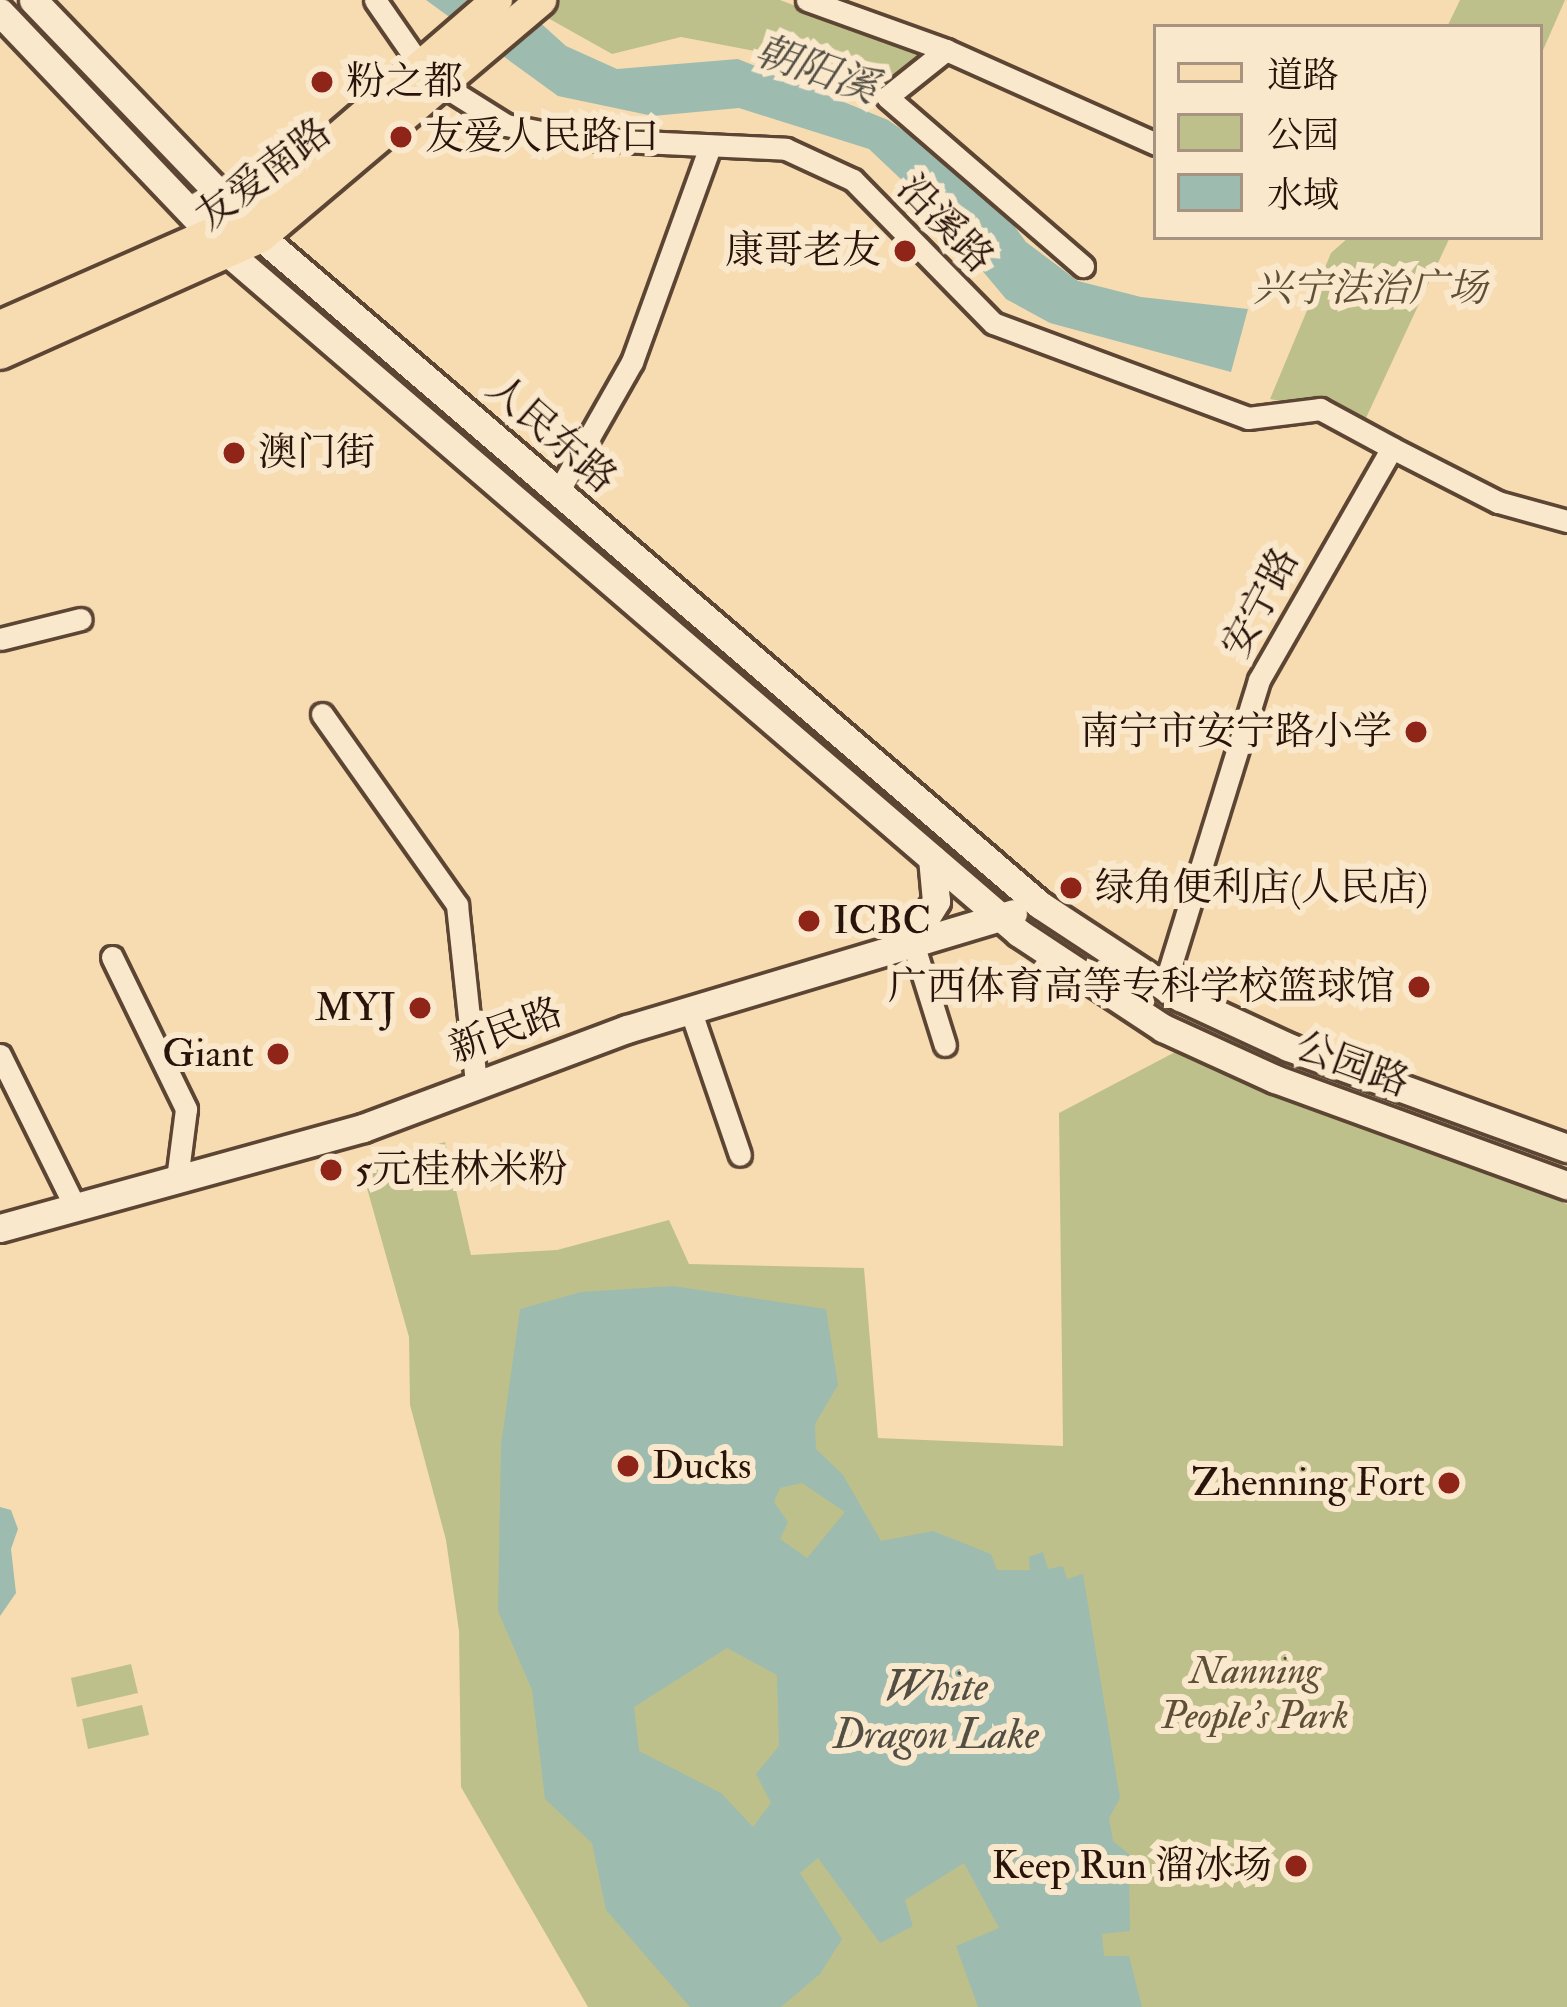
<!DOCTYPE html>
<html>
<head>
<meta charset="utf-8">
<style>
  body { margin:0 }
  #map { position:relative; width:1567px; height:2007px; overflow:hidden; background:#f7dcb2; font-family:"IM FELL Double Pica","Noto Serif SC",serif }
  div>[style] { position:absolute }
  .green>* { inset:0; background:#bec08b }
  .water>* { inset:0; background:#9dbbae }
  .roads { filter:drop-shadow(3px 0 #5d4534) drop-shadow(-3px 0 #5d4534) drop-shadow(0 3px #5d4534) drop-shadow(0 -3px #5d4534) }
  .street>* { height:21px; margin:-10.5px; padding:0 10.5px; transform-origin:10.5px; border-radius:10.5px; background:#fae8cd }
  .secondary>* { height:27px; margin:-13.5px; padding:0 13.5px; transform-origin:13.5px; border-radius:13.5px; background:#fae8cd }
  .primary>* { height:30px; margin:-15px; padding:0 15px; transform-origin:15px; border-radius:15px; background:#f7dcb2 }
  .dots>* { width:33px; height:33px; translate:-50% -50%; box-sizing:border-box; border:6px solid #fae8cd; border-radius:50% }
  span { translate:-50% -50%; white-space:nowrap; text-align:center; line-height:1.15; -webkit-text-stroke:12px #fae8cd; paint-order:stroke }
  .poi-label { font-size:39px; color:#2a130a }
  .left { translate:0 -50%; text-align:left }
  .right { translate:-100% -50%; text-align:right }
  .street-label { font-size:39px; color:#2a130a }
  .park-label { font-size:39px; color:#5e5037; font-style:italic }
  .water-label { font-size:42px; color:#524e43; font-style:italic }
  .legend { position:absolute; left:1153px; top:24px; width:390px; height:216px; box-sizing:border-box; background:#fae8cd; border:3px solid #a7937f; margin:0; padding:15px 21px; list-style:none; font-size:36px; color:#2a130a }
  .legend li { display:flex; align-items:center; gap:24px; height:60px }
  .legend b { width:60px; border:3px solid #a7937f }
</style>
</head>
<body>
<div id="map">
  <div class="green">
    <div style="clip-path:polygon(554px 0,780px 0,939px 60px,884px 100px,791px 58px,681px 37px,612px 54px,539px 13px)"></div>
    <div style="clip-path:polygon(1460px 0,1565px 0,1540px 57px,1540px 27px,1447px 27px)"></div>
    <div style="clip-path:polygon(1349px 237px,1450px 237px,1366px 418px,1270px 399px,1331px 253px)"></div>
    <div style="clip-path:polygon(1179px 1050px,1567px 1204px,1567px 2007px,588px 2007px,461px 1787px,459px 1631px,446px 1540px,410px 1405px,409px 1337px,361px 1167px,445px 1142px,471px 1255px,557px 1250px,669px 1220px,689px 1264px,864px 1268px,878px 1438px,1063px 1446px,1059px 1113px)"></div>
    <div style="clip-path:polygon(131px 1664px,138px 1693px,77px 1707px,71px 1678px)"></div>
    <div style="clip-path:polygon(142px 1705px,149px 1735px,88px 1749px,82px 1719px)"></div>
  </div>
  <div class="water">
    <div style="clip-path:polygon(426px 0,515px 0,566px 46px,617px 69px,738px 59px,888px 120px,985px 187px,1026px 242px,1078px 281px,1141px 297px,1248px 309px,1231px 372px,1050px 323px,1006px 299px,924px 201px,869px 149px,739px 108px,653px 116px,558px 96px)"></div>
    <div style="clip-path:polygon(evenodd,673px 1286px,826px 1309px,838px 1385px,815px 1424px,816px 1449px,843px 1475px,881px 1541px,933px 1531px,991px 1554px,997px 1570px,1030px 1570px,1029px 1557px,1043px 1552px,1048px 1569px,1063px 1566px,1067px 1579px,1083px 1574px,1120px 1798px,1109px 1818px,1113px 1841px,1129px 1854px,1130px 1931px,1102px 1934px,1104px 1956px,1129px 1956px,1142px 2007px,978px 2007px,956px 1946px,999px 1928px,964px 1863px,905px 1900px,913px 1926px,880px 1943px,818px 1858px,800px 1873px,842px 1939px,820px 1974px,781px 2007px,690px 2007px,606px 1910px,592px 1843px,545px 1799px,532px 1690px,498px 1611px,501px 1445px,520px 1309px,581px 1292px,673px 1286px,802px 1483px,845px 1512px,807px 1558px,780px 1539px,788px 1522px,774px 1502px,780px 1488px,802px 1483px,673px 1286px,727px 1648px,777px 1675px,779px 1746px,756px 1774px,771px 1803px,753px 1827px,721px 1793px,639px 1751px,634px 1707px,727px 1648px)"></div>
    <div style="clip-path:polygon(0 1507px,11px 1510px,18px 1529px,11px 1549px,16px 1593px,0 1616px)"></div>
  </div>
  <div class="roads">
    <div class="street">
      <div style="left:375px;top:0;width:79px;rotate:55.3deg"></div>
      <div style="left:807px;top:0;width:148px;rotate:19.8deg"></div>
      <div style="left:946px;top:50px;width:230px;rotate:24.1deg"></div>
      <div style="left:946px;top:50px;width:75px;rotate:141.5deg"></div>
      <div style="left:887px;top:97px;width:259px;rotate:40.8deg"></div>
      <div style="left:439px;top:83px;width:79px;rotate:32.1deg"></div>
      <div style="left:506px;top:125px;width:72px;rotate:11.2deg"></div>
      <div style="left:577px;top:139px;width:209px;rotate:2.7deg"></div>
      <div style="left:786px;top:149px;width:74px;rotate:24.8deg"></div>
      <div style="left:853px;top:180px;width:200px;rotate:45.6deg"></div>
      <div style="left:993px;top:323px;width:272px;rotate:20.4deg"></div>
      <div style="left:1248px;top:418px;width:73px;rotate:-7.1deg"></div>
      <div style="left:1320px;top:409px;width:82px;rotate:28.4deg"></div>
      <div style="left:558px;top:492px;width:150px;rotate:-60.4deg"></div>
      <div style="left:632px;top:362px;width:230px;rotate:-70.1deg"></div>
      <div style="left:0;top:639px;width:83px;rotate:-13.9deg"></div>
      <div style="left:322px;top:714px;width:234px;rotate:54.7deg"></div>
      <div style="left:457px;top:905px;width:178px;rotate:83.9deg"></div>
      <div style="left:912px;top:940px;width:110px;rotate:72.6deg"></div>
      <div style="left:112px;top:957px;width:169px;rotate:64deg"></div>
      <div style="left:186px;top:1109px;width:71px;rotate:97.3deg"></div>
      <div style="left:1164px;top:987px;width:321px;rotate:-72.8deg"></div>
      <div style="left:1259px;top:680px;width:267px;rotate:-60.2deg"></div>
      <div style="left:1392px;top:448px;width:119px;rotate:27deg"></div>
      <div style="left:1498px;top:502px;width:72px;rotate:15.4deg"></div>
      <div style="left:690px;top:1009px;width:154px;rotate:71.1deg"></div>
      <div style="left:0;top:1055px;width:167px;rotate:63.7deg"></div>
    </div>
    <div class="secondary">
      <div style="left:33px;top:0;width:329px;rotate:46.1deg"></div>
      <div style="left:261px;top:237px;width:1026px;rotate:40.61deg"></div>
      <div style="left:1040px;top:905px;width:168px;rotate:33.3deg"></div>
      <div style="left:1180px;top:997px;width:119px;rotate:24.8deg"></div>
      <div style="left:1288px;top:1047px;width:297px;rotate:19.9deg"></div>
      <div style="left:0;top:12px;width:337px;rotate:46.4deg"></div>
      <div style="left:232px;top:256px;width:1038px;rotate:40.7deg"></div>
      <div style="left:1019px;top:933px;width:173px;rotate:33.4deg"></div>
      <div style="left:1163px;top:1028px;width:123px;rotate:24.5deg"></div>
      <div style="left:1275px;top:1079px;width:311px;rotate:20deg"></div>
      <div style="left:912px;top:940px;width:46px;rotate:-58.4deg"></div>
      <div style="left:936px;top:901px;width:43px;rotate:-95.3deg"></div>
      <div style="left:0;top:1228px;width:377px;rotate:-15.4deg"></div>
      <div style="left:363px;top:1128px;width:282px;rotate:-20.6deg"></div>
      <div style="left:627px;top:1029px;width:403px;rotate:-16.7deg"></div>
    </div>
    <div class="primary">
      <div style="left:0;top:326px;width:264px;rotate:-23.7deg"></div>
      <div style="left:242px;top:220px;width:337px;rotate:-40.8deg"></div>
      <div style="left:0;top:354px;width:286px;rotate:-24.1deg"></div>
      <div style="left:261px;top:237px;width:367px;rotate:-40.2deg"></div>
    </div>
  </div>
  <div class="dots">
    <div style="left:322px;top:82px;background:#8f2418"></div>
    <div style="left:401px;top:137px;background:#8f2418"></div>
    <div style="left:905px;top:251px;background:#8f2418"></div>
    <div style="left:234px;top:453px;background:#8f2418"></div>
    <div style="left:1416px;top:732px;background:#8f2418"></div>
    <div style="left:1071px;top:888px;background:#8f2418"></div>
    <div style="left:809px;top:921px;background:#8f2418"></div>
    <div style="left:1419px;top:987px;background:#8f2418"></div>
    <div style="left:420px;top:1008px;background:#8f2418"></div>
    <div style="left:278px;top:1054px;background:#8f2418"></div>
    <div style="left:331px;top:1170px;background:#8f2418"></div>
    <div style="left:628px;top:1466px;background:#8f2418"></div>
    <div style="left:1449px;top:1483px;background:#8f2418"></div>
    <div style="left:1296px;top:1866px;background:#8f2418"></div>
  </div>
  <div class="poi-label">
    <span class="left" style="left:346px;top:82px">粉之都</span>
    <span class="left" style="left:425px;top:137px">友爱人民路口</span>
    <span class="right" style="left:881px;top:251px">康哥老友</span>
    <span class="left" style="left:258px;top:453px">澳门街</span>
    <span class="right" style="left:1392px;top:732px">南宁市安宁路小学</span>
    <span class="left" style="left:1095px;top:888px">绿角便利店(人民店)</span>
    <span class="left" style="left:833px;top:921px">ICBC</span>
    <span class="right" style="left:1395px;top:987px">广西体育高等专科学校篮球馆</span>
    <span class="right" style="left:396px;top:1008px">MYJ</span>
    <span class="right" style="left:254px;top:1054px">Giant</span>
    <span class="left" style="left:355px;top:1170px">5元桂林米粉</span>
    <span class="left" style="left:652px;top:1466px">Ducks</span>
    <span class="right" style="left:1425px;top:1483px">Zhenning Fort</span>
    <span class="right" style="left:1272px;top:1866px">Keep Run 溜冰场</span>
  </div>
  <div class="street-label">
    <span style="left:264px;top:175px;rotate:-37deg">友爱南路</span>
    <span style="left:945px;top:224px;rotate:46deg">沿溪路</span>
    <span style="left:551px;top:434px;rotate:41deg">人民东路</span>
    <span style="left:1261px;top:603px;rotate:-62deg">安宁路</span>
    <span style="left:506px;top:1031px;rotate:-20deg">新民路</span>
    <span style="left:1352px;top:1065px;rotate:20deg">公园路</span>
  </div>
  <div class="park-label">
    <span style="left:1370px;top:289px">兴宁法治广场</span>
    <span style="left:1255px;top:1694px">Nanning<br>People's Park</span>
  </div>
  <div class="water-label">
    <span style="left:816px;top:70px;rotate:19deg">朝阳溪</span>
    <span style="left:936px;top:1711px">White<br>Dragon Lake</span>
  </div>
  <ul class="legend">
  <li><b style="height:15px;background:#f7dcb2"></b>道路</li>
  <li><b style="height:33px;background:#bec08b"></b>公园</li>
  <li><b style="height:33px;background:#9dbbae"></b>水域</li>
  </ul>
</div>
</body>
</html>
